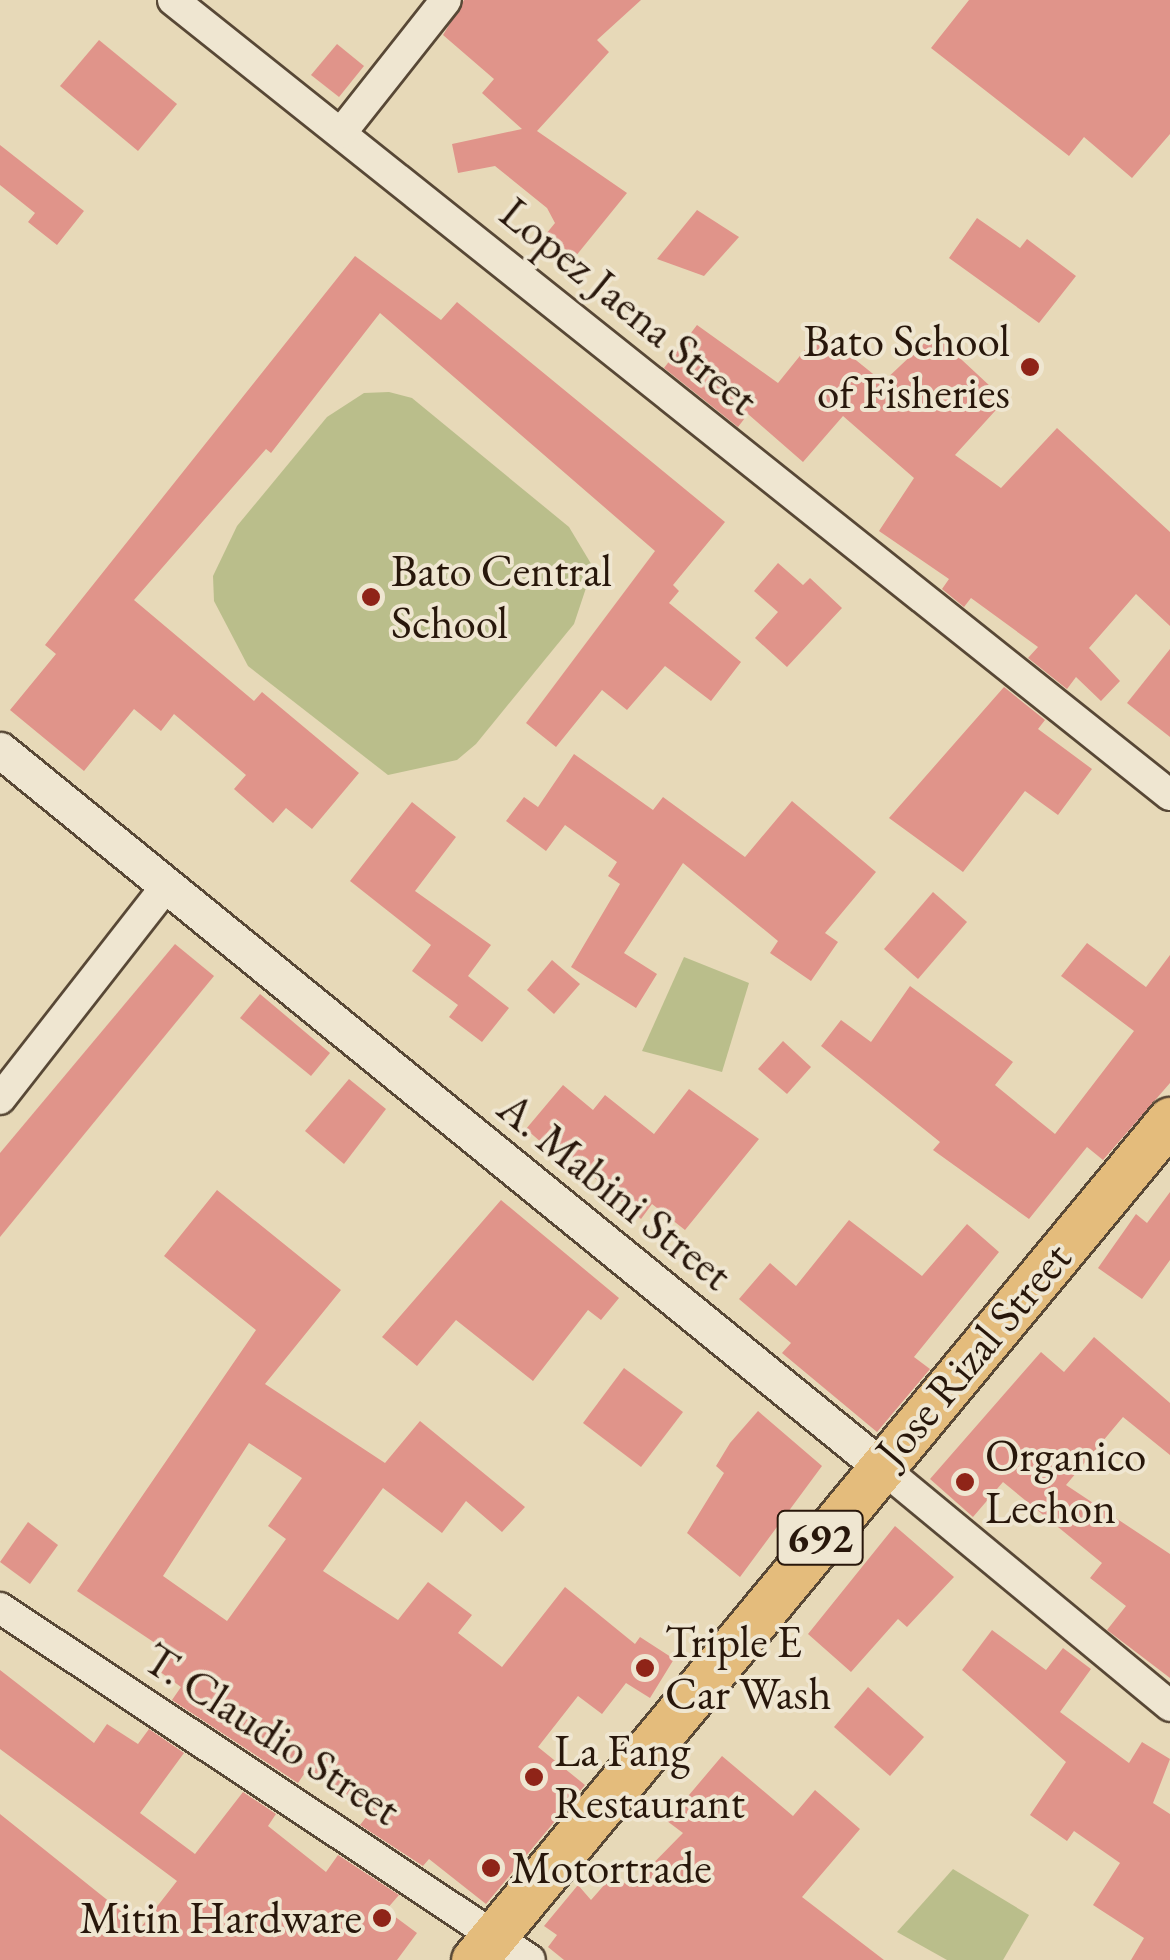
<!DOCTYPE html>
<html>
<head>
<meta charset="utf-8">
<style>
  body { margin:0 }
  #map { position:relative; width:1170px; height:1960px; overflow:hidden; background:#e7d9b8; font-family:"EB Garamond",serif }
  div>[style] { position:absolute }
  .green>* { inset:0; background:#babe8b }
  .building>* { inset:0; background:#e0948a }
  .roads { filter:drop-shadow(2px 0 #584836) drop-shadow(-2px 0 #584836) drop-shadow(0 2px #584836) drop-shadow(0 -2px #584836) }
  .minor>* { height:30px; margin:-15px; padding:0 15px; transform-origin:15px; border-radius:15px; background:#efe6d1 }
  .tertiary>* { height:35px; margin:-17.5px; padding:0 17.5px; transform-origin:17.5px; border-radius:17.5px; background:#efe6d1 }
  .primary>* { height:45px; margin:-22.5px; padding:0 22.5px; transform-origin:22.5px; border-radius:22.5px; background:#e4bc7c }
  .dots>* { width:28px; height:28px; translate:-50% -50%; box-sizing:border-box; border:5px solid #efe6d1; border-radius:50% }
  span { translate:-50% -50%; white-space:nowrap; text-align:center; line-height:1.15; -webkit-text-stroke:8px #efe6d1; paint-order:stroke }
  .shield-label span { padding:2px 8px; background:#efe6d1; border:2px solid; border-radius:8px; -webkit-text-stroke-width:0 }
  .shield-label { font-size:42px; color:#28170b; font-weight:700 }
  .street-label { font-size:45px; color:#28170b }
  .poi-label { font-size:45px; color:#28170b }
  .right { translate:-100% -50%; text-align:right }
  .left { translate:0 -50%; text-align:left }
</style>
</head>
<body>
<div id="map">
  <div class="green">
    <div style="clip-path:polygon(389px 392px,412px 398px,569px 527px,593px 567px,574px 624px,476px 744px,457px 760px,388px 775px,248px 666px,214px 601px,213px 576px,237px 526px,327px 417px,364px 393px)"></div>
    <div style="clip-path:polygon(684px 957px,749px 983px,722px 1072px,642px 1051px)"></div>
    <div style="clip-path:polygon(953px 1869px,1029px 1915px,1003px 1960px,947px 1960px,897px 1932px)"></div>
  </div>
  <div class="building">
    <div style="clip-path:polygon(464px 0,641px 0,597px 40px,609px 52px,537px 131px,627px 193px,575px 257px,546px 234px,555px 223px,547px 208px,495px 166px,458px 173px,452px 144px,522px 129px,482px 93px,494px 79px,443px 35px)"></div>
    <div style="clip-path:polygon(969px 0,1170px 0,1170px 134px,1132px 178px,1084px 137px,1069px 156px,931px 48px)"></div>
    <div style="clip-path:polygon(99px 40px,177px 104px,138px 151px,60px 86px)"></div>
    <div style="clip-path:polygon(337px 44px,364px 66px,339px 97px,311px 75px)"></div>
    <div style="clip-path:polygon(0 145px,84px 211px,57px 245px,28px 222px,35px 213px,0 185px)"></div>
    <div style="clip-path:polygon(697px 210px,739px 237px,704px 276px,657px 259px)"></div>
    <div style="clip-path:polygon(977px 218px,1020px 248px,1027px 239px,1076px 276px,1039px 323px,949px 258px)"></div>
    <div style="clip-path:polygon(355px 256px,441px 320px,457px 302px,725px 522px,673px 585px,679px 591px,669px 603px,741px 662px,711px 701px,665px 666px,627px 710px,602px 690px,556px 747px,526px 723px,655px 551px,380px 313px,271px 453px,266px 449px,134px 600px,254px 701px,262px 692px,359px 773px,312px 829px,286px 808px,273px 823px,234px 789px,246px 775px,174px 714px,161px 731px,134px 709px,84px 771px,10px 710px,56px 654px,45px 645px)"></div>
    <div style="clip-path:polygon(697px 325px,778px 383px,820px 331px,883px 382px,934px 334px,1005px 400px,955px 455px,1001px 488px,1057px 428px,1170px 532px,1170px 626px,1136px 594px,1089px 648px,1120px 681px,1101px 701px,1076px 677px,1067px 689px,1028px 658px,1038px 647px,971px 598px,964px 607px,942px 589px,949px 579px,879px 531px,914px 478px,843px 416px,803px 462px,748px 414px,738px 427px,664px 368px)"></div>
    <div style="clip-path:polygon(778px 563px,803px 585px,810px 578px,842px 608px,787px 667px,755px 638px,778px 612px,754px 591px)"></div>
    <div style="clip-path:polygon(1170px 649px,1170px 737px,1127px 703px)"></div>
    <div style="clip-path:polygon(1004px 687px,1045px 720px,1038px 729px,1092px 769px,1058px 815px,1025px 791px,963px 872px,889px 818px)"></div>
    <div style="clip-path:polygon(574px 754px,653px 810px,663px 797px,745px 857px,792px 801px,876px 872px,825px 933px,838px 942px,811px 981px,770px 953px,778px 941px,683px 863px,624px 953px,657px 974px,636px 1008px,571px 967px,620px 884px,608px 876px,617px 862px,565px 825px,546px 851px,506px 821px,524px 797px,538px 807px)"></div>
    <div style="clip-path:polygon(412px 802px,456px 837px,415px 891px,491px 945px,468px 976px,509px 1008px,482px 1042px,449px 1017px,458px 1005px,412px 971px,431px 945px,350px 881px)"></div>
    <div style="clip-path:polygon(933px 892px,967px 922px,918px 979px,884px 949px)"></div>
    <div style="clip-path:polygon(1087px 943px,1146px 987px,1170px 955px,1170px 1083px,1103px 1160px,1087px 1147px,1029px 1219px,933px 1150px,940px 1142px,821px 1046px,841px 1020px,871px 1042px,910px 986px,1013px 1062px,995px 1085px,1055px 1134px,1134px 1031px,1061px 976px)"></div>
    <div style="clip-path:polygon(175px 944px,214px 976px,0 1237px,0 1153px)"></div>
    <div style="clip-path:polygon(552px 960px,580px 984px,554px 1014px,527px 990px)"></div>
    <div style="clip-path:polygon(260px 994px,330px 1053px,311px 1076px,240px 1018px)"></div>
    <div style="clip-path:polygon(783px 1041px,811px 1067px,787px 1094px,758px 1069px)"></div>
    <div style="clip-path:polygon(349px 1079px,386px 1109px,344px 1164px,305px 1131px)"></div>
    <div style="clip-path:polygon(563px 1085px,593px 1110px,605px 1095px,654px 1134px,689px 1089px,759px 1139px,685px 1230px,652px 1204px,641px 1219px,556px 1144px,550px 1150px,526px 1129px)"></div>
    <div style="clip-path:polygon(evenodd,217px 1190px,341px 1290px,265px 1384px,385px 1463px,420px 1421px,525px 1507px,502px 1532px,466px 1501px,442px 1533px,383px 1488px,323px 1571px,398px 1620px,428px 1582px,472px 1615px,458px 1633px,502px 1667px,565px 1587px,635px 1644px,640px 1637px,674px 1659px,650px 1698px,626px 1683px,602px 1714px,578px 1696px,538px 1747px,585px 1785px,486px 1904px,429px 1859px,423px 1866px,360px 1825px,371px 1811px,308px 1768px,298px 1783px,172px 1700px,181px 1687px,152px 1666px,164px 1649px,77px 1591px,256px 1330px,164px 1256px,217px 1190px,249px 1443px,302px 1478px,268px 1526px,286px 1539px,227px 1621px,163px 1576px,249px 1443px)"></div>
    <div style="clip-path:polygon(1170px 1192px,1170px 1260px,1142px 1299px,1098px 1268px,1136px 1214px,1147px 1223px)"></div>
    <div style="clip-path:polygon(501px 1200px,619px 1298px,601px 1320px,588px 1310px,533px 1381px,456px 1320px,417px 1366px,382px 1337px)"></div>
    <div style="clip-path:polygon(849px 1220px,922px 1276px,967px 1224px,999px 1252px,914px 1357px,930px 1369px,877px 1432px,782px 1353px,791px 1343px,739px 1299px,770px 1263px,796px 1286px)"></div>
    <div style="clip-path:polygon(1094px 1337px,1170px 1403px,1170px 1455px,1123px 1417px,1066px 1485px,1170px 1554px,1170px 1678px,1107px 1630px,1126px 1606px,1090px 1578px,1102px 1563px,1003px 1482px,973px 1517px,930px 1479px,1041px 1352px,1064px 1372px)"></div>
    <div style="clip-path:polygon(624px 1368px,683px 1412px,641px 1467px,583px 1423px)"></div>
    <div style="clip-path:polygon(758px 1411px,822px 1466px,740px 1577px,687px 1533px,724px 1473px,716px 1466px,730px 1443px)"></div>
    <div style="clip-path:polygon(28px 1522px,58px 1545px,30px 1584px,0 1562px)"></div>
    <div style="clip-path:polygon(895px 1526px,954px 1577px,907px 1627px,898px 1619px,851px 1672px,808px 1634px)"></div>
    <div style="clip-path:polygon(992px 1630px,1046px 1670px,1063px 1648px,1091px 1669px,1060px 1712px,1129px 1763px,1142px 1742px,1170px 1759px,1153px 1803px,1170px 1814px,1170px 1960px,1131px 1960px,1144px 1938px,1093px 1905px,1120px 1863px,1074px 1831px,1067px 1841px,1030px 1815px,1066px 1762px,962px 1670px)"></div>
    <div style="clip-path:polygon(0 1670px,94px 1743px,107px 1724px,138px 1744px,149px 1729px,184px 1753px,140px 1813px,195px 1854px,243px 1792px,276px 1814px,268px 1826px,326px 1872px,338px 1855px,399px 1895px,386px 1910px,417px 1933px,397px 1960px,0 1960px,0 1814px,141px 1927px,177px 1881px,0 1749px)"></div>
    <div style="clip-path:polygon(868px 1687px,924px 1737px,890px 1776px,834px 1727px)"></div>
    <div style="clip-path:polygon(722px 1756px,793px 1816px,815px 1790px,860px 1829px,802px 1897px,884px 1960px,564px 1960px,548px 1947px,557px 1935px,544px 1926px,578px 1885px,591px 1900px,613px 1875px,630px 1887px,683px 1833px,667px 1821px)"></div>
  </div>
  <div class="roads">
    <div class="minor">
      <div style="left:173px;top:0;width:1275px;rotate:38.57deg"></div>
      <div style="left:341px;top:133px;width:169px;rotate:-51.7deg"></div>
      <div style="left:0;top:1099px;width:266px;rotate:-52deg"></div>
      <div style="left:879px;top:1465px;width:378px;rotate:39.6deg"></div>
      <div style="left:0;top:1608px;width:636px;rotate:33.59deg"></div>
    </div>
    <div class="tertiary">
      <div style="left:0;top:750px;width:1133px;rotate:39.13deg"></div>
    </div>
    <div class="primary">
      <div style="left:474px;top:1960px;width:1091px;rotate:-50.36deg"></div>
    </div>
  </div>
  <div class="dots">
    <div style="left:1030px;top:367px;background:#8f2418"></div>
    <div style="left:371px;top:597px;background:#8f2418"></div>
    <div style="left:965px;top:1482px;background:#8f2418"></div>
    <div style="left:645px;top:1668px;background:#8f2418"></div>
    <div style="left:534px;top:1777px;background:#8f2418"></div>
    <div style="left:491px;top:1868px;background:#8f2418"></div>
    <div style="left:382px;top:1918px;background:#8f2418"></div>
  </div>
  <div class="shield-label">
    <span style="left:820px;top:1538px">692</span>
  </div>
  <div class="street-label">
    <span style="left:629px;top:306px;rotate:39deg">Lopez Jaena Street</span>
    <span style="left:615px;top:1191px;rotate:39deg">A. Mabini Street</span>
    <span style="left:973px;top:1354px;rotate:-50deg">Jose Rizal Street</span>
    <span style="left:272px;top:1734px;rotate:33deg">T. Claudio Street</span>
  </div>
  <div class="poi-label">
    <span class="right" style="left:1010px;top:367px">Bato School<br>of Fisheries</span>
    <span class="left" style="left:391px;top:597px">Bato Central<br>School</span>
    <span class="left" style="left:985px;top:1482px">Organico<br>Lechon</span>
    <span class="left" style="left:665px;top:1668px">Triple E<br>Car Wash</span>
    <span class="left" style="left:554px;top:1777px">La Fang<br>Restaurant</span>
    <span class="left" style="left:511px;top:1868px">Motortrade</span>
    <span class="right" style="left:362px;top:1918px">Mitin Hardware</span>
  </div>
</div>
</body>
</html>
